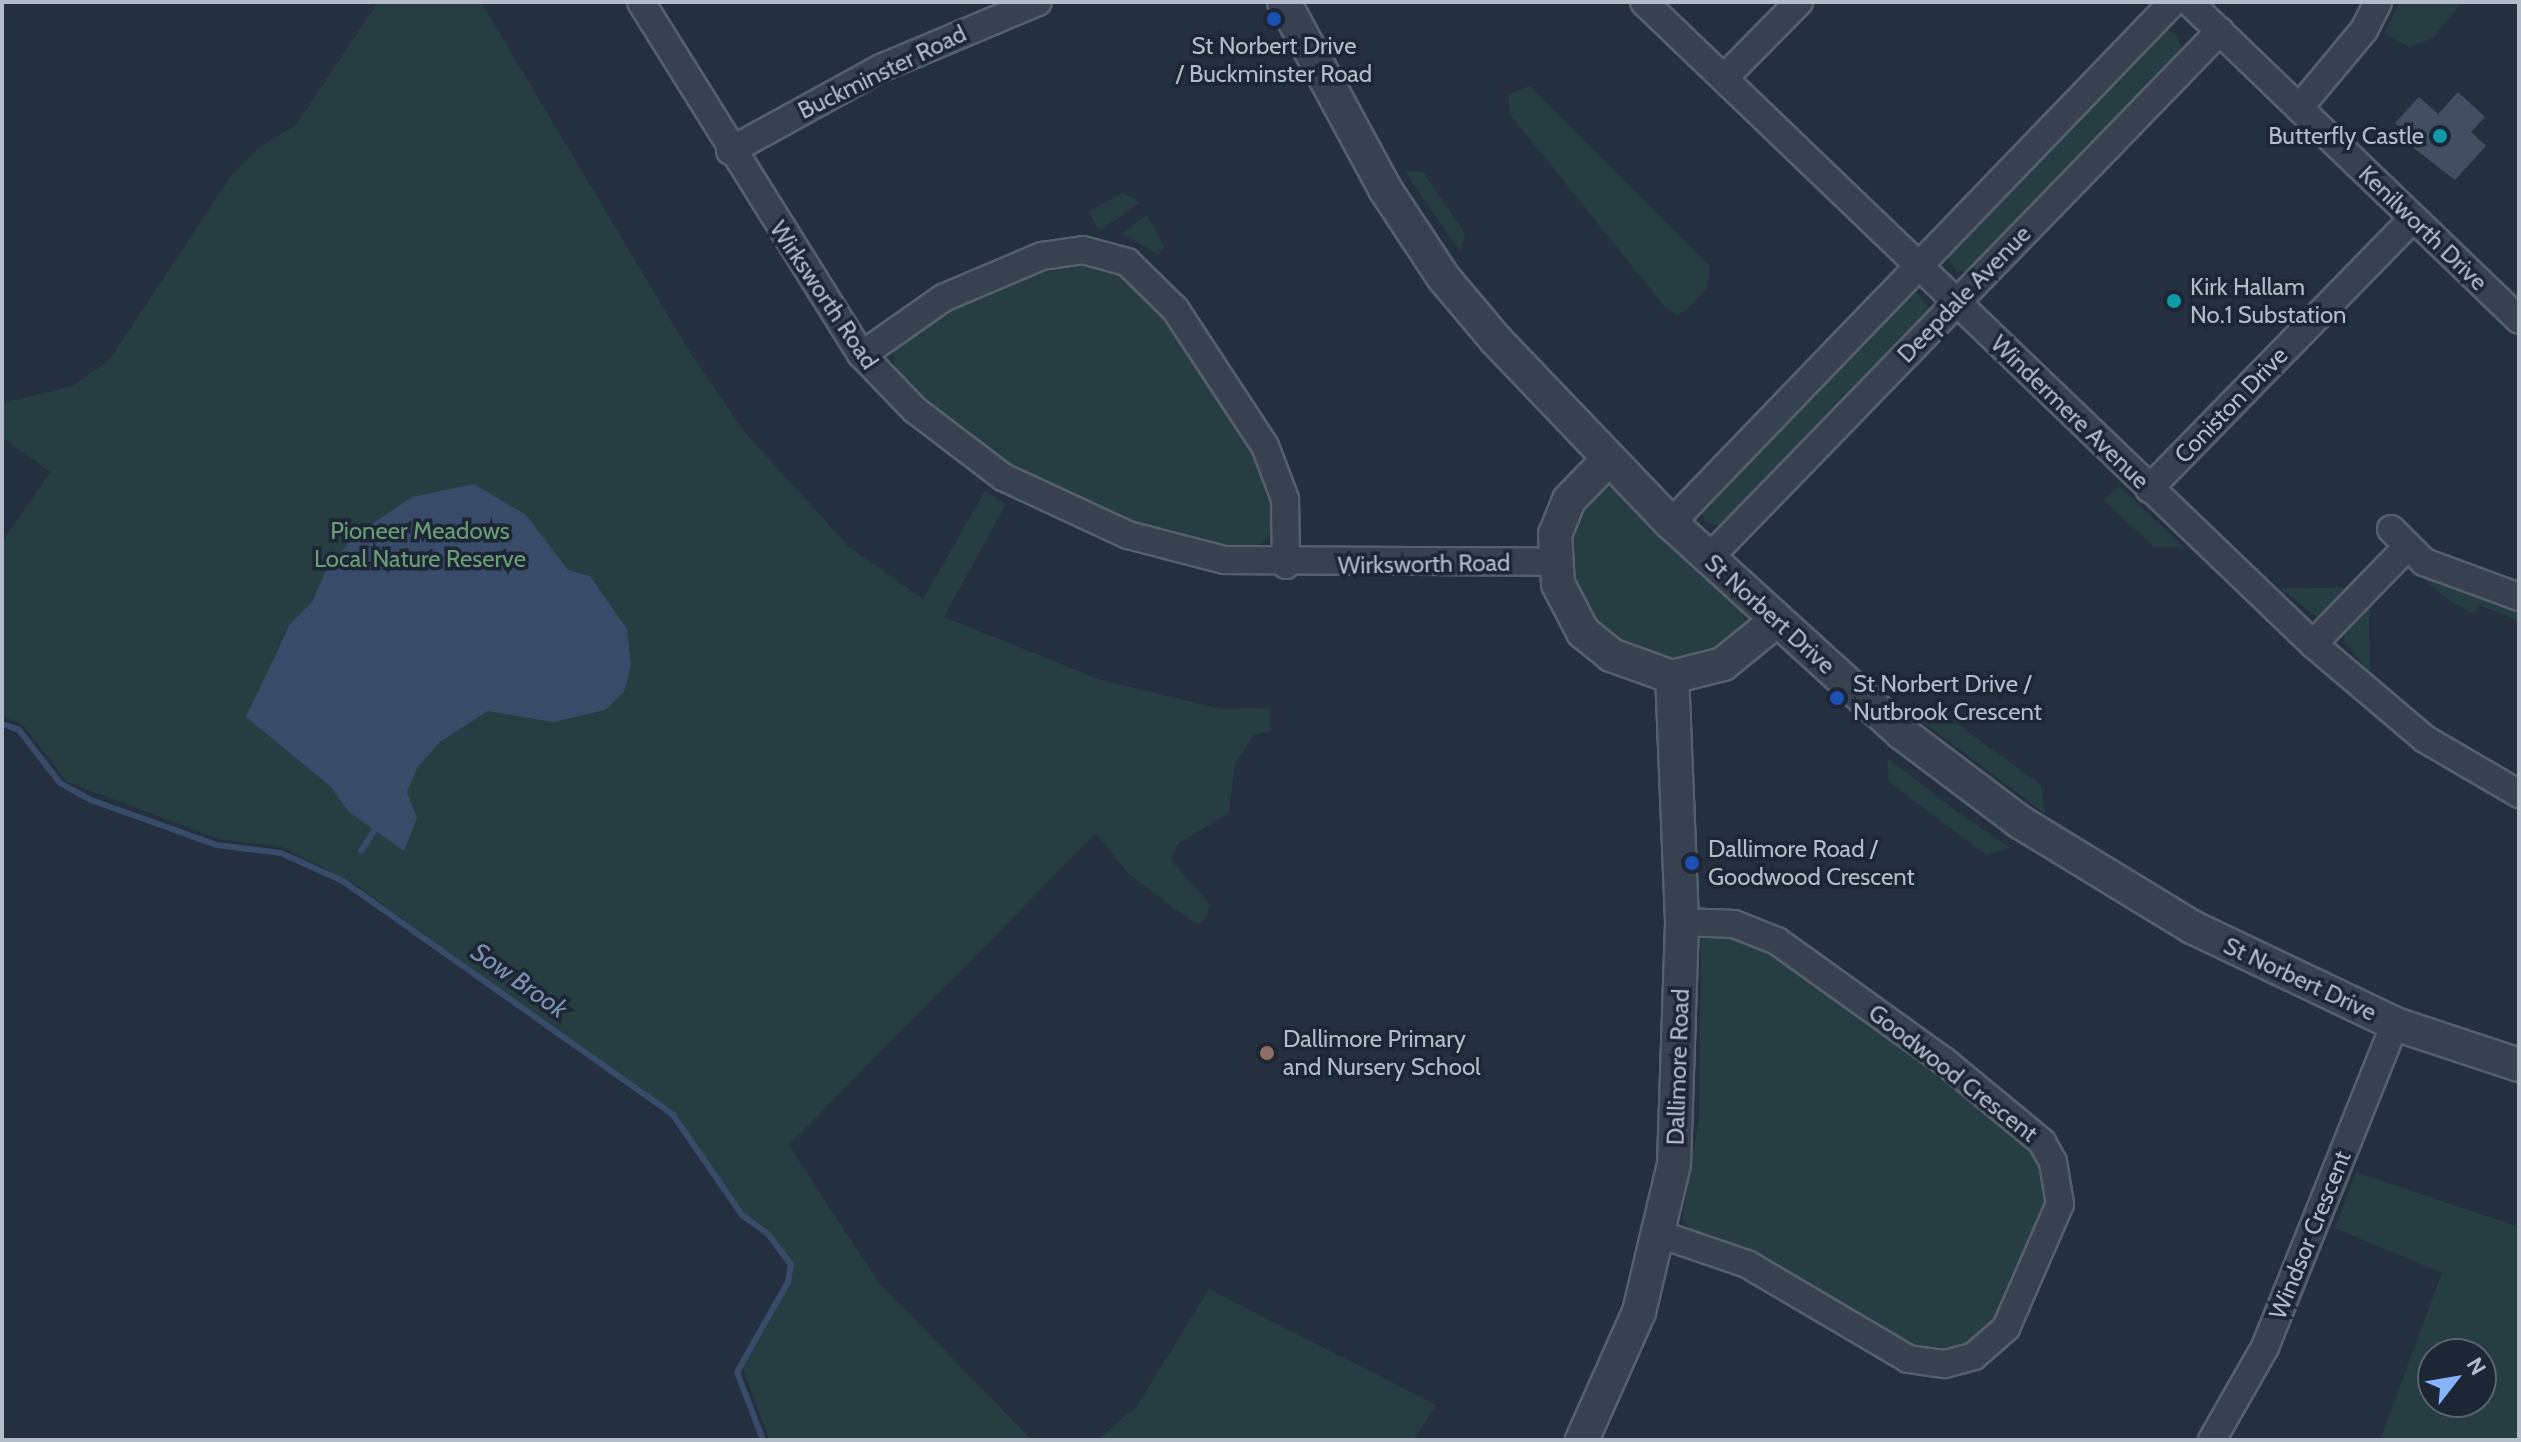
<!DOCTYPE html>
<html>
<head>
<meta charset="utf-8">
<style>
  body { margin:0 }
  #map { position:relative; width:2521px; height:1442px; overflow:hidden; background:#242f40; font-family:Cabin,sans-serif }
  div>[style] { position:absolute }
  .green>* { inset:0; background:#263d41 }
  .water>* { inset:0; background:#384c6a }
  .stream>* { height:6px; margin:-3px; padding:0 3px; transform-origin:3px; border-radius:3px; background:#384c6a }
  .building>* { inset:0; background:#424f62 }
  .roads { filter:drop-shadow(2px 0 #565f6d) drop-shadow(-2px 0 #565f6d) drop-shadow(0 2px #565f6d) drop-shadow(0 -2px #565f6d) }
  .minor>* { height:26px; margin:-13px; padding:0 13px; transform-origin:13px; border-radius:13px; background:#384150 }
  .tertiary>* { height:32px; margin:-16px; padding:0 16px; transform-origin:16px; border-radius:16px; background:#384150 }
  .dots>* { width:22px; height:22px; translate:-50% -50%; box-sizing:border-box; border:4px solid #1d2635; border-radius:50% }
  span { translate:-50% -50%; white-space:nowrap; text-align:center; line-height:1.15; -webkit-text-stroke:7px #1d2635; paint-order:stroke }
  .poi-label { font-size:24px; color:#b4bcca }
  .right { translate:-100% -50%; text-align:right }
  .left { translate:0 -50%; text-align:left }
  .street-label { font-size:24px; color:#b4bcca }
  .park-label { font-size:24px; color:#6a9c76 }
  .water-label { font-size:26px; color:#7b92b3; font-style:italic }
  .frame { position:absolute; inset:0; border:4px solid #b4bcca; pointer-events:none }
  .north { position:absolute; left:2417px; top:1338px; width:80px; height:80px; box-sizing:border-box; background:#1d2635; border:2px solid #596271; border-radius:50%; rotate:59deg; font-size:22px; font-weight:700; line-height:32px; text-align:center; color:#b4bcca }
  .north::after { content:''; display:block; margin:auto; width:28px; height:36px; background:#87b3fc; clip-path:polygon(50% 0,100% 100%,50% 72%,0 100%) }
</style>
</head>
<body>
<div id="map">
  <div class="green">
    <div style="clip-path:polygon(378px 2px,481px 2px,691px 354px,742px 429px,848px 546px,923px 599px,985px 491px,1006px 504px,944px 617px,1098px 679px,1221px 709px,1270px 708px,1271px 731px,1253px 735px,1235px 764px,1229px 813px,1178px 844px,1171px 860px,1210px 905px,1206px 918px,1197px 924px,1183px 915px,1128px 873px,1096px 833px,789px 1145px,878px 1282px,1032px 1440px,769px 1440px,743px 1368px,791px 1283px,794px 1265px,765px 1227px,745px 1214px,673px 1114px,353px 883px,282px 847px,219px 839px,67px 782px,23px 725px,2px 716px,2px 542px,50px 472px,2px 437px,2px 403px,73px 386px,109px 360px,232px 174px,261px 146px,296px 125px)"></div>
    <div style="clip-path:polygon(2400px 2px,2462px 2px,2433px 38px,2410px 47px,2384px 33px)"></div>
    <div style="clip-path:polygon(2167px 30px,2177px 34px,2183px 53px,1973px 274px,1956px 271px,1947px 255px)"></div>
    <div style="clip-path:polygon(1530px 86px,1710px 266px,1707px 289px,1687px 310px,1676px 315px,1664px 306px,1510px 114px,1508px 94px)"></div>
    <div style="clip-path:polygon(1404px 170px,1423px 172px,1465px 234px,1461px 253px)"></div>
    <div style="clip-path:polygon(1123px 193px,1141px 203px,1099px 231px,1089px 211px)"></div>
    <div style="clip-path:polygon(1147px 215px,1165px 247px,1158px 255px,1122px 233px)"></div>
    <div style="clip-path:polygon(1082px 258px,1138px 277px,1263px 455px,1275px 498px,1273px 531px,1262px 544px,1229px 550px,1135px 528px,1062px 499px,979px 449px,894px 375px,895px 345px,932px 314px,1056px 262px)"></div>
    <div style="clip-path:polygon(1916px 292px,1930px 308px,1928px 319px,1722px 527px,1705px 522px,1700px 509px,1903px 295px)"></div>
    <div style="clip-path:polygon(2119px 486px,2184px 547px,2154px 547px,2104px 500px)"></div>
    <div style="clip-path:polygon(1608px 488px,1624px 492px,1737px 602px,1746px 622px,1731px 648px,1676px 667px,1611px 647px,1570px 595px,1571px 518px,1595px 490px)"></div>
    <div style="clip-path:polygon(2428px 572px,2440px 583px,2519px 607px,2519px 621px,2479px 605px,2474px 614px,2450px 601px,2422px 578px)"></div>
    <div style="clip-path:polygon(2351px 587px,2319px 619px,2281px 589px)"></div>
    <div style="clip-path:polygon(2369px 600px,2370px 673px,2344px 641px,2345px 627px)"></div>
    <div style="clip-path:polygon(1948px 717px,2041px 785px,2045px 814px,1919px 719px)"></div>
    <div style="clip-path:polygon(1887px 758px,1958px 812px,2010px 848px,1986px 855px,1889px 782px)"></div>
    <div style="clip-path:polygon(1712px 931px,1780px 951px,2036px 1146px,2051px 1209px,1993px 1332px,1972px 1347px,1926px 1354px,1695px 1235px,1682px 1219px,1699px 1119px,1701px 940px)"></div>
    <div style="clip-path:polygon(evenodd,2356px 1172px,2519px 1227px,2519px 1440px,2380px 1440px,2442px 1273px,2335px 1228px,2356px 1172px,2433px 1354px,2481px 1354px,2481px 1402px,2433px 1402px,2433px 1354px)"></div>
    <div style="clip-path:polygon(1209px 1289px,1436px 1405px,1413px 1440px,1097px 1440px,1137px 1406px)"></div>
  </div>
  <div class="water">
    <div style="clip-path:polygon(474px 484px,526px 515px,568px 570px,590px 576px,627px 629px,631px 665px,624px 692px,605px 710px,553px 722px,488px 711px,440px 742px,417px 768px,407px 792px,417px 818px,404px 851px,349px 812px,330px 786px,246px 717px,290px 624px,313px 601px,325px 572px,354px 536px,412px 497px)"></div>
  </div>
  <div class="stream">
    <div style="left:2px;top:724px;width:18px;rotate:19deg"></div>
    <div style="left:19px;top:730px;width:67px;rotate:52.3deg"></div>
    <div style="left:60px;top:783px;width:35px;rotate:29deg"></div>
    <div style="left:91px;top:800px;width:134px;rotate:19.7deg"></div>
    <div style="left:217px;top:845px;width:64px;rotate:7.1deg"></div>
    <div style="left:281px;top:853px;width:68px;rotate:24.3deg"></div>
    <div style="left:343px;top:881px;width:405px;rotate:35.3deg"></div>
    <div style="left:673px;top:1115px;width:121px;rotate:55.4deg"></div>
    <div style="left:742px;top:1215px;width:32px;rotate:36deg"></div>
    <div style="left:768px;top:1234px;width:38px;rotate:53deg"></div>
    <div style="left:791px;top:1264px;width:18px;rotate:99deg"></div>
    <div style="left:788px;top:1282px;width:103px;rotate:119.5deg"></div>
    <div style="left:737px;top:1372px;width:73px;rotate:69.1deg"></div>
    <div style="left:361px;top:851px;width:24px;rotate:-57deg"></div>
  </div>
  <div class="building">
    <div style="clip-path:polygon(2458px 92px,2485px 117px,2471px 132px,2486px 146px,2455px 180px,2402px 139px,2407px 134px,2395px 123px,2419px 97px,2438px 114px)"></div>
  </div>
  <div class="roads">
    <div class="minor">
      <div style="left:641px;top:2px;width:416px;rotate:58deg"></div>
      <div style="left:862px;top:355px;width:76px;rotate:46.1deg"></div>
      <div style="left:915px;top:410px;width:111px;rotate:37.3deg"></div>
      <div style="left:1003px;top:477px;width:138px;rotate:24.9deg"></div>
      <div style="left:1128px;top:535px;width:99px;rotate:14.6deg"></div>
      <div style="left:1224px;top:560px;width:329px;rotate:0.3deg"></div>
      <div style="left:1644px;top:2px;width:927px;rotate:43.82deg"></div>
      <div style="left:2313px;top:644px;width:147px;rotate:40.3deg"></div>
      <div style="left:2425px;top:739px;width:109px;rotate:30.3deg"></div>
      <div style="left:2189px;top:2px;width:458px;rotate:43.9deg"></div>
      <div style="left:1724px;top:78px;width:107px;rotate:-45.4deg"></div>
      <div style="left:2299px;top:108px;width:102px;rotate:-50.2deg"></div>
      <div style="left:2364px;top:30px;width:31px;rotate:-63deg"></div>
      <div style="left:730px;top:151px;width:172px;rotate:-28.8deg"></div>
      <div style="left:881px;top:68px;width:170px;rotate:-22.8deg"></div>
      <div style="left:862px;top:355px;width:99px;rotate:-35.1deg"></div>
      <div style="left:943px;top:298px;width:108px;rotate:-23deg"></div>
      <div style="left:1042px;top:256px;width:41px;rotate:-8.3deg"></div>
      <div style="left:1083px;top:250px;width:46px;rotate:15.3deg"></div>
      <div style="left:1127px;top:262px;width:67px;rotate:44.4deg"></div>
      <div style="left:1175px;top:309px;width:164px;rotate:56.7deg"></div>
      <div style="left:1265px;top:446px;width:57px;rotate:69.3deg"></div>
      <div style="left:1285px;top:499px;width:66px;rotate:89.1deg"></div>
      <div style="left:2149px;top:489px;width:378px;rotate:-45.7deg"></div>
      <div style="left:1671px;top:523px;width:723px;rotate:-46.06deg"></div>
      <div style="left:2391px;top:529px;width:47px;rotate:45deg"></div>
      <div style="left:2424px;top:562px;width:101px;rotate:20.2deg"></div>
      <div style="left:1709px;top:558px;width:734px;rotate:-45.88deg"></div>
      <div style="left:2313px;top:644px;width:136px;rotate:-45.9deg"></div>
      <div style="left:1662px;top:1235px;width:90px;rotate:18.8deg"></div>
      <div style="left:1747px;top:1264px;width:187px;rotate:30.5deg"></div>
      <div style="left:1908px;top:1359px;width:37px;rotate:8deg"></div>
      <div style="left:1945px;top:1364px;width:30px;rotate:-15deg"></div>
      <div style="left:1974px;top:1356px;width:43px;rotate:-41.2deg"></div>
      <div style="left:2006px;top:1328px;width:135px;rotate:-66.5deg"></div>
      <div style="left:2060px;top:1204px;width:43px;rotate:-99.5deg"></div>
      <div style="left:2053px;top:1162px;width:23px;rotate:-119deg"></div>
      <div style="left:2042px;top:1142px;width:127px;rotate:-140.4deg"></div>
      <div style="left:1944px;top:1061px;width:206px;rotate:-144.3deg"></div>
      <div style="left:1777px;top:941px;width:46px;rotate:-158.4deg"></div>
      <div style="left:1734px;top:924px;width:52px;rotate:-177.8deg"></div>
      <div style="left:2212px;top:1440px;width:107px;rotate:-60.3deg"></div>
      <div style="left:2265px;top:1347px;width:348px;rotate:-68.1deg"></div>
    </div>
    <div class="tertiary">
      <div style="left:1284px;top:2px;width:213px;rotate:61.6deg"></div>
      <div style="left:1385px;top:189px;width:105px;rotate:56.6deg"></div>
      <div style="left:1443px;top:277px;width:82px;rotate:49.9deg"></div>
      <div style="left:1496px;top:340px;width:253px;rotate:46.3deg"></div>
      <div style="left:1671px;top:523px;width:312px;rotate:42.3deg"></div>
      <div style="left:1902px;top:733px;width:148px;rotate:37deg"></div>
      <div style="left:2020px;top:822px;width:202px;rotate:31.4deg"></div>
      <div style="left:2192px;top:927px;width:225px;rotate:25.5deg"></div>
      <div style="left:2395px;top:1024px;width:131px;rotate:18.3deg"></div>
      <div style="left:1607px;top:461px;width:54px;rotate:134.3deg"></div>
      <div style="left:1569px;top:500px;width:37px;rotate:112deg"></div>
      <div style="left:1555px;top:534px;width:50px;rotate:86.6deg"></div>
      <div style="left:1558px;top:584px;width:54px;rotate:62.5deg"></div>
      <div style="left:1583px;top:632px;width:36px;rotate:39deg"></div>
      <div style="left:1611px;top:655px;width:65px;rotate:19.8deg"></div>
      <div style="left:1672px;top:677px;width:53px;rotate:-14.3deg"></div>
      <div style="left:1723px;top:664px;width:68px;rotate:-39.1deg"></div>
      <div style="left:1582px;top:1440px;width:140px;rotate:-66deg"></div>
      <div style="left:1639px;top:1312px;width:152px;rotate:-76.7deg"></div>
      <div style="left:1674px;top:1164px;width:242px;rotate:-88.1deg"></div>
      <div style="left:1682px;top:922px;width:245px;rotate:-92.3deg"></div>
    </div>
  </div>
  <div class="dots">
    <div style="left:1274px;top:19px;background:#1a4fb4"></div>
    <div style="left:2440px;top:136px;background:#0f9aa8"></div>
    <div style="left:2174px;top:301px;background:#0f9aa8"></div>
    <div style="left:1837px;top:698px;background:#1a4fb4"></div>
    <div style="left:1692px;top:863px;background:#1a4fb4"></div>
    <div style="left:1267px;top:1053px;background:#8d6e63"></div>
  </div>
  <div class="poi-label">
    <span style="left:1274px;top:60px">St Norbert Drive<br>/ Buckminster Road</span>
    <span class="right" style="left:2424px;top:136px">Butterfly Castle</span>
    <span class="left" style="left:2190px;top:301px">Kirk Hallam<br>No.1 Substation</span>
    <span class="left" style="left:1853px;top:698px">St Norbert Drive /<br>Nutbrook Crescent</span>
    <span class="left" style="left:1708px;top:863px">Dallimore Road /<br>Goodwood Crescent</span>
    <span class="left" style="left:1283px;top:1053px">Dallimore Primary<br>and Nursery School</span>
  </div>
  <div class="street-label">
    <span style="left:882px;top:72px;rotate:-26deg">Buckminster Road</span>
    <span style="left:2423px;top:228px;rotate:44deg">Kenilworth Drive</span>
    <span style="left:1964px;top:294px;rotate:-46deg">Deepdale Avenue</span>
    <span style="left:824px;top:295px;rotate:56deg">Wirksworth Road</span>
    <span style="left:2231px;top:405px;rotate:-46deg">Coniston Drive</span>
    <span style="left:2070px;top:412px;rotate:44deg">Windermere Avenue</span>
    <span style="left:1424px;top:564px;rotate:-1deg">Wirksworth Road</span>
    <span style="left:1770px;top:614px;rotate:42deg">St Norbert Drive</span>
    <span style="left:2300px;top:979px;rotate:25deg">St Norbert Drive</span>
    <span style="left:1678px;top:1067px;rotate:-88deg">Dallimore Road</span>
    <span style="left:1953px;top:1073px;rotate:38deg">Goodwood Crescent</span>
    <span style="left:2310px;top:1235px;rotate:-68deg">Windsor Crescent</span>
  </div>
  <div class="park-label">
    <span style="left:420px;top:545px">Pioneer Meadows<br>Local Nature Reserve</span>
  </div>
  <div class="water-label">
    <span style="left:519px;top:981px;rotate:35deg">Sow Brook</span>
  </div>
  <div class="frame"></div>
  <div class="north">N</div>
</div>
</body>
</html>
